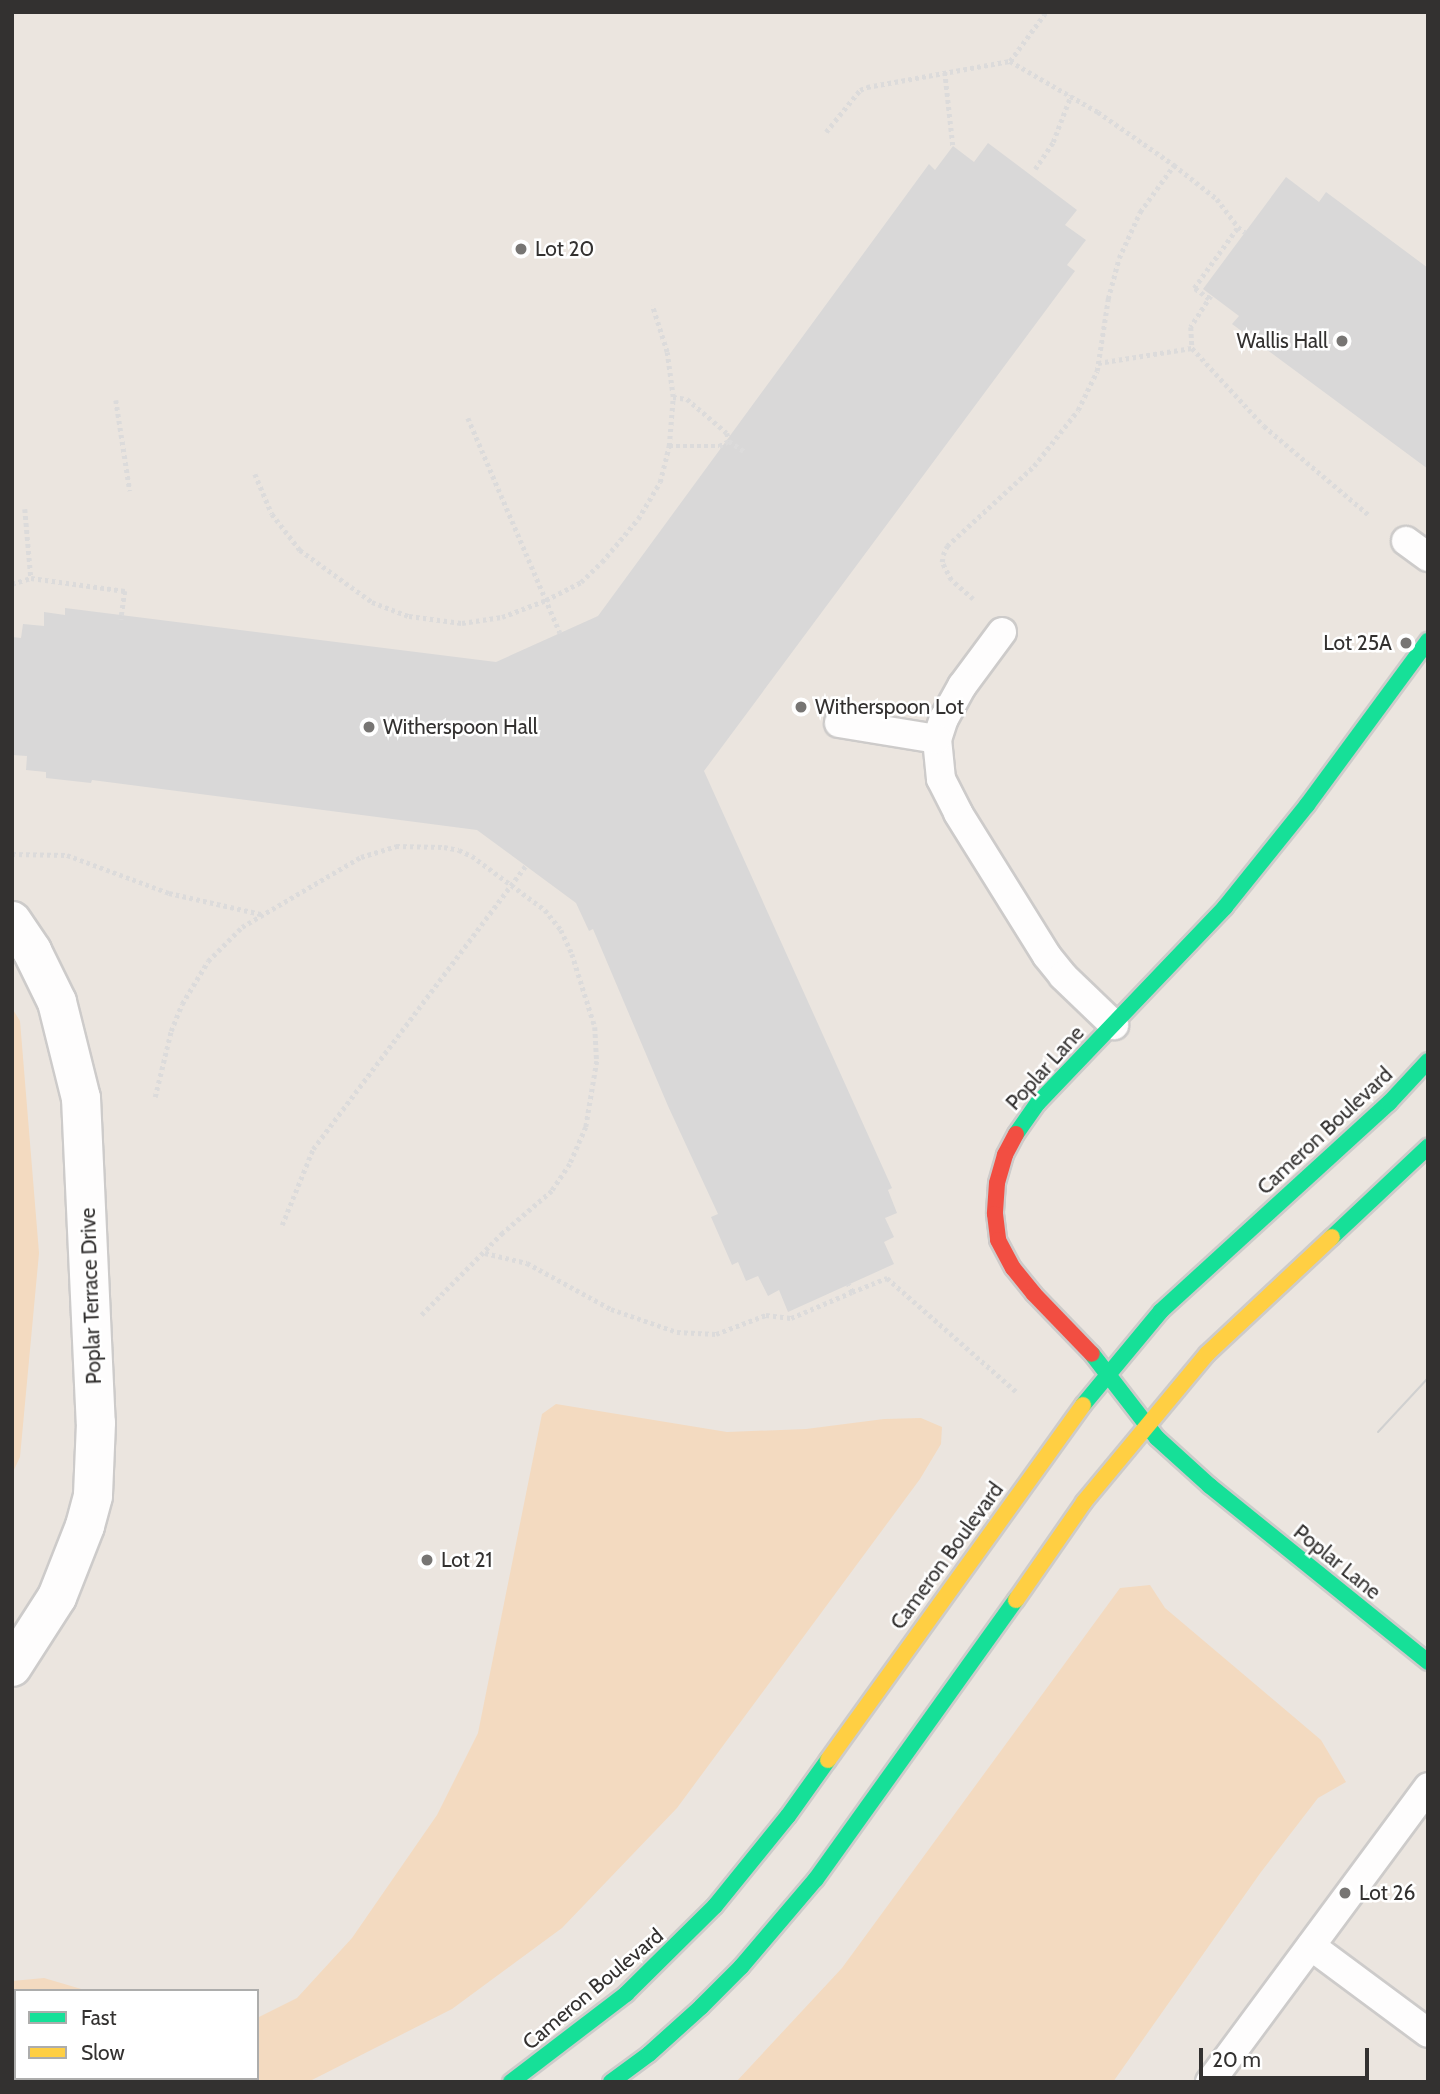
<!DOCTYPE html>
<html>
<head>
<meta charset="utf-8">
<style>
  body { margin:0 }
  #map { position:relative; width:1440px; height:2094px; overflow:hidden; background:#f5f2f0; font-family:Cabin,sans-serif }
  div>[style] { position:absolute }
  .built>* { inset:0; background:#ebe5df }
  .green>* { inset:0; background:#f3dac0 }
  .building>* { inset:0; background:#d9d8d8 }
  .path>* { height:4.5px; margin-top:-2.25px; transform-origin:0; background:repeating-linear-gradient(90deg,#dcdbdb 0 3.5px,transparent 0 7px) }
  .roads { filter:drop-shadow(2px 0 #cdcbca) drop-shadow(-2px 0 #cdcbca) drop-shadow(0 2px #cdcbca) drop-shadow(0 -2px #cdcbca) }
  .lane>* { height:28px; margin:-14px; padding:0 14px; transform-origin:14px; border-radius:14px; background:#fefdfd }
  .street>* { height:38px; margin:-19px; padding:0 19px; transform-origin:19px; border-radius:19px; background:#fefdfd }
  .fast>* { height:16px; margin:-8px; padding:0 8px; transform-origin:8px; border-radius:8px; background:#16e098 }
  .slow>* { height:16px; margin:-8px; padding:0 8px; transform-origin:8px; border-radius:8px; background:#ffcf43 }
  .jam>* { height:16px; margin:-8px; padding:0 8px; transform-origin:8px; border-radius:8px; background:#f24e42 }
  .tram>* { height:2px; margin:-1px; padding:0 1px; transform-origin:1px; border-radius:1px; background:#d0d0d0 }
  .dots>* { width:19px; height:19px; translate:-50% -50%; box-sizing:border-box; border:4px solid #fff; border-radius:50% }
  span { translate:-50% -50%; white-space:nowrap; text-align:center; line-height:1.15; -webkit-text-stroke:5px #fff; paint-order:stroke }
  .poi-label { font-size:21px; color:#333130 }
  .left { translate:0 -50%; text-align:left }
  .right { translate:-100% -50%; text-align:right }
  .street-label { font-size:21px; color:#333130 }
  .frame { position:absolute; inset:0; border:14px solid #333130; pointer-events:none }
  .legend { position:absolute; left:14px; top:1989px; width:245px; height:91px; box-sizing:border-box; background:#fff; border:2px solid #adadac; margin:0; padding:9px 12px; list-style:none; font-size:21px; color:#333130 }
  .legend li { display:flex; align-items:center; gap:14px; height:35px }
  .legend b { width:35px; border:2px solid #adadac }
  .scale { position:absolute; left:1199px; top:2048px; width:170px; height:32px; box-sizing:border-box; border:4px solid #333130; border-top:0; padding-left:9px; font-size:21px; line-height:24px; white-space:nowrap; color:#333130; -webkit-text-stroke:5px #fff; paint-order:stroke }
</style>
</head>
<body>
<div id="map">
  <div class="built">
    <div style="clip-path:polygon(evenodd,12px 12px,1428px 12px,1428px 2082px,12px 2082px,12px 12px,16px 1991px,257px 1991px,257px 2078px,16px 2078px,16px 1991px)"></div>
  </div>
  <div class="green">
    <div style="clip-path:polygon(12px 1008px,20px 1021px,39px 1253px,20px 1457px,12px 1474px)"></div>
    <div style="clip-path:polygon(556px 1404px,727px 1432px,806px 1429px,884px 1419px,921px 1418px,942px 1427px,941px 1444px,920px 1479px,677px 1808px,562px 1928px,452px 2009px,308px 2082px,12px 2082px,12px 1981px,44px 1978px,88px 1991px,16px 1991px,16px 2078px,257px 2078px,257px 2018px,297px 1998px,352px 1938px,437px 1815px,478px 1733px,542px 1414px)"></div>
    <div style="clip-path:polygon(1150px 1585px,1165px 1608px,1321px 1740px,1346px 1782px,1318px 1798px,1261px 1872px,1113px 2082px,736px 2082px,842px 1968px,1120px 1588px)"></div>
  </div>
  <div class="building">
    <div style="clip-path:polygon(988px 143px,1077px 210px,1065px 225px,1086px 240px,1067px 265px,1075px 271px,704px 771px,892px 1188px,888px 1190px,897px 1213px,885px 1218px,894px 1237px,884px 1242px,894px 1264px,788px 1312px,779px 1290px,768px 1296px,758px 1276px,746px 1281px,738px 1262px,732px 1265px,711px 1217px,718px 1214px,668px 1106px,593px 929px,589px 931px,576px 903px,477px 830px,92px 780px,91px 783px,46px 778px,46px 772px,26px 770px,27px 756px,12px 755px,12px 637px,21px 638px,23px 624px,44px 626px,44px 612px,65px 615px,65px 608px,496px 662px,598px 616px,929px 164px,935px 170px,953px 146px,974px 162px)"></div>
    <div style="clip-path:polygon(1286px 177px,1319px 202px,1326px 192px,1428px 268px,1428px 469px,1232px 324px,1239px 316px,1203px 289px)"></div>
  </div>
  <div class="path">
    <div style="left:1010px;top:61px;width:102px;rotate:30.1deg"></div>
    <div style="left:1098px;top:112px;width:93px;rotate:34.9deg"></div>
    <div style="left:945px;top:72px;width:74px;rotate:83.8deg"></div>
    <div style="left:826px;top:132px;width:54px;rotate:-51deg"></div>
    <div style="left:860px;top:90px;width:8px;rotate:-23deg"></div>
    <div style="left:867px;top:87px;width:145px;rotate:-10.3deg"></div>
    <div style="left:1010px;top:61px;width:61px;rotate:-53.7deg"></div>
    <div style="left:1035px;top:169px;width:32px;rotate:-56deg"></div>
    <div style="left:1053px;top:142px;width:50px;rotate:-69deg"></div>
    <div style="left:1211px;top:296px;width:37px;rotate:123deg"></div>
    <div style="left:1191px;top:327px;width:21px;rotate:87deg"></div>
    <div style="left:1192px;top:348px;width:106px;rotate:47.3deg"></div>
    <div style="left:1264px;top:426px;width:139px;rotate:40.3deg"></div>
    <div style="left:1209px;top:299px;width:19px;rotate:-144deg"></div>
    <div style="left:1194px;top:288px;width:75px;rotate:-54.2deg"></div>
    <div style="left:1238px;top:227px;width:9px;rotate:36deg"></div>
    <div style="left:1098px;top:363px;width:95px;rotate:-9.1deg"></div>
    <div style="left:673px;top:397px;width:14px;rotate:8deg"></div>
    <div style="left:687px;top:399px;width:52px;rotate:40.4deg"></div>
    <div style="left:727px;top:433px;width:8px;rotate:76deg"></div>
    <div style="left:116px;top:400px;width:92px;rotate:81.3deg"></div>
    <div style="left:468px;top:418px;width:234px;rotate:66.8deg"></div>
    <div style="left:669px;top:446px;width:50px"></div>
    <div style="left:719px;top:446px;width:11px;rotate:-27deg"></div>
    <div style="left:729px;top:441px;width:18px;rotate:34deg"></div>
    <div style="left:255px;top:474px;width:43px;rotate:67deg"></div>
    <div style="left:272px;top:514px;width:46px;rotate:52.1deg"></div>
    <div style="left:300px;top:550px;width:89px;rotate:35.8deg"></div>
    <div style="left:372px;top:602px;width:40px;rotate:21deg"></div>
    <div style="left:409px;top:616px;width:53px;rotate:7.5deg"></div>
    <div style="left:462px;top:623px;width:40px;rotate:-8.5deg"></div>
    <div style="left:502px;top:617px;width:47px;rotate:-21.1deg"></div>
    <div style="left:546px;top:600px;width:39px;rotate:-27deg"></div>
    <div style="left:581px;top:582px;width:29px;rotate:-44deg"></div>
    <div style="left:602px;top:562px;width:56px;rotate:-50.1deg"></div>
    <div style="left:638px;top:519px;width:43px;rotate:-59.3deg"></div>
    <div style="left:660px;top:482px;width:37px;rotate:-76deg"></div>
    <div style="left:669px;top:446px;width:49px;rotate:-85.3deg"></div>
    <div style="left:673px;top:397px;width:45px;rotate:-97.6deg"></div>
    <div style="left:667px;top:352px;width:49px;rotate:-107.7deg"></div>
    <div style="left:25px;top:509px;width:69px;rotate:85deg"></div>
    <div style="left:12px;top:584px;width:20px;rotate:-18deg"></div>
    <div style="left:31px;top:578px;width:95px;rotate:7.9deg"></div>
    <div style="left:125px;top:591px;width:29px;rotate:98deg"></div>
    <div style="left:973px;top:599px;width:29px;rotate:-139deg"></div>
    <div style="left:951px;top:580px;width:20px;rotate:-117deg"></div>
    <div style="left:942px;top:562px;width:7px;rotate:-82deg"></div>
    <div style="left:943px;top:555px;width:10px;rotate:-66deg"></div>
    <div style="left:947px;top:546px;width:118px;rotate:-42.6deg"></div>
    <div style="left:1034px;top:466px;width:71px;rotate:-51.8deg"></div>
    <div style="left:1078px;top:410px;width:43px;rotate:-64deg"></div>
    <div style="left:1097px;top:371px;width:73px;rotate:-81.3deg"></div>
    <div style="left:1108px;top:299px;width:42px;rotate:-75deg"></div>
    <div style="left:1119px;top:258px;width:51px;rotate:-65.5deg"></div>
    <div style="left:1140px;top:212px;width:58px;rotate:-54.1deg"></div>
    <div style="left:1174px;top:165px;width:55px;rotate:38.3deg"></div>
    <div style="left:1217px;top:199px;width:35px;rotate:53deg"></div>
    <div style="left:12px;top:854px;width:55px;rotate:1deg"></div>
    <div style="left:67px;top:855px;width:109px;rotate:20.4deg"></div>
    <div style="left:169px;top:893px;width:94px;rotate:12.9deg"></div>
    <div style="left:155px;top:1097px;width:68px;rotate:-76.4deg"></div>
    <div style="left:171px;top:1031px;width:29px;rotate:-68deg"></div>
    <div style="left:182px;top:1004px;width:50px;rotate:-58.8deg"></div>
    <div style="left:208px;top:961px;width:48px;rotate:-45deg"></div>
    <div style="left:242px;top:927px;width:138px;rotate:-30.5deg"></div>
    <div style="left:361px;top:857px;width:37px;rotate:-17deg"></div>
    <div style="left:396px;top:846px;width:48px;rotate:1.2deg"></div>
    <div style="left:444px;top:847px;width:15px;rotate:11deg"></div>
    <div style="left:459px;top:850px;width:14px;rotate:25deg"></div>
    <div style="left:472px;top:856px;width:91px;rotate:36.5deg"></div>
    <div style="left:545px;top:910px;width:26px;rotate:51deg"></div>
    <div style="left:561px;top:930px;width:26px;rotate:65deg"></div>
    <div style="left:572px;top:954px;width:77px;rotate:72.5deg"></div>
    <div style="left:595px;top:1027px;width:34px;rotate:87deg"></div>
    <div style="left:597px;top:1061px;width:67px;rotate:99.5deg"></div>
    <div style="left:586px;top:1127px;width:40px;rotate:113.4deg"></div>
    <div style="left:570px;top:1164px;width:32px;rotate:124deg"></div>
    <div style="left:552px;top:1191px;width:65px;rotate:139.4deg"></div>
    <div style="left:503px;top:1233px;width:117px;rotate:134.7deg"></div>
    <div style="left:282px;top:1225px;width:82px;rotate:-67.8deg"></div>
    <div style="left:313px;top:1149px;width:355px;rotate:-53.1deg"></div>
    <div style="left:485px;top:1253px;width:43px;rotate:13.4deg"></div>
    <div style="left:527px;top:1263px;width:96px;rotate:28.7deg"></div>
    <div style="left:611px;top:1309px;width:70px;rotate:19.2deg"></div>
    <div style="left:677px;top:1332px;width:39px;rotate:3deg"></div>
    <div style="left:716px;top:1334px;width:53px;rotate:-20.8deg"></div>
    <div style="left:766px;top:1315px;width:25px;rotate:7deg"></div>
    <div style="left:791px;top:1318px;width:66px;rotate:-23.1deg"></div>
    <div style="left:852px;top:1292px;width:9px;rotate:-117deg"></div>
    <div style="left:852px;top:1292px;width:38px;rotate:-22deg"></div>
    <div style="left:887px;top:1278px;width:174px;rotate:41.3deg"></div>
  </div>
  <div class="roads">
    <div class="lane">
      <div style="left:1406px;top:541px;width:27px;rotate:36deg"></div>
      <div style="left:1002px;top:632px;width:67px;rotate:126.5deg"></div>
      <div style="left:962px;top:686px;width:37px;rotate:119deg"></div>
      <div style="left:944px;top:718px;width:22px;rotate:108deg"></div>
      <div style="left:937px;top:739px;width:40px;rotate:84.3deg"></div>
      <div style="left:941px;top:779px;width:38px;rotate:63deg"></div>
      <div style="left:958px;top:813px;width:168px;rotate:58.1deg"></div>
      <div style="left:1047px;top:956px;width:26px;rotate:51deg"></div>
      <div style="left:1063px;top:976px;width:71px;rotate:43.9deg"></div>
      <div style="left:839px;top:723px;width:99px;rotate:9.3deg"></div>
      <div style="left:1311px;top:1946px;width:146px;rotate:36.6deg"></div>
      <div style="left:1210px;top:2082px;width:367px;rotate:-53.5deg"></div>
    </div>
    <div class="street">
      <div style="left:12px;top:921px;width:36px;rotate:56deg"></div>
      <div style="left:32px;top:951px;width:57px;rotate:63.9deg"></div>
      <div style="left:57px;top:1002px;width:99px;rotate:76deg"></div>
      <div style="left:81px;top:1098px;width:325px;rotate:87.4deg"></div>
      <div style="left:96px;top:1423px;width:73px;rotate:92.4deg"></div>
      <div style="left:93px;top:1496px;width:31px;rotate:105deg"></div>
      <div style="left:85px;top:1526px;width:76px;rotate:111.5deg"></div>
      <div style="left:57px;top:1597px;width:83px;rotate:122.7deg"></div>
    </div>
    <div class="fast">
      <div style="left:1016px;top:1134px;width:38px;rotate:-55deg"></div>
      <div style="left:1038px;top:1103px;width:271px;rotate:-46.3deg"></div>
      <div style="left:1225px;top:907px;width:131px;rotate:-51.2deg"></div>
      <div style="left:1307px;top:805px;width:204px;rotate:-53.6deg"></div>
      <div style="left:1332px;top:1237px;width:132px;rotate:-43.2deg"></div>
      <div style="left:1092px;top:1354px;width:106px;rotate:52.3deg"></div>
      <div style="left:1157px;top:1438px;width:72px;rotate:42.2deg"></div>
      <div style="left:1210px;top:1486px;width:280px;rotate:38.9deg"></div>
      <div style="left:1083px;top:1405px;width:122px;rotate:-50.3deg"></div>
      <div style="left:1161px;top:1311px;width:309px;rotate:-42.4deg"></div>
      <div style="left:1389px;top:1103px;width:57px;rotate:-47.1deg"></div>
      <div style="left:511px;top:2082px;width:145px;rotate:-37.4deg"></div>
      <div style="left:626px;top:1994px;width:125px;rotate:-44.7deg"></div>
      <div style="left:715px;top:1906px;width:116px;rotate:-51deg"></div>
      <div style="left:788px;top:1816px;width:69px;rotate:-54.5deg"></div>
      <div style="left:611px;top:2082px;width:47px;rotate:-36.4deg"></div>
      <div style="left:649px;top:2054px;width:70px;rotate:-42.1deg"></div>
      <div style="left:701px;top:2007px;width:57px;rotate:-45deg"></div>
      <div style="left:741px;top:1967px;width:116px;rotate:-49.6deg"></div>
      <div style="left:816px;top:1879px;width:343px;rotate:-54.4deg"></div>
    </div>
    <div class="slow">
      <div style="left:1016px;top:1600px;width:119px;rotate:-55.2deg"></div>
      <div style="left:1084px;top:1502px;width:192px;rotate:-50.3deg"></div>
      <div style="left:1207px;top:1354px;width:171px;rotate:-43.1deg"></div>
      <div style="left:828px;top:1760px;width:437px;rotate:-54.3deg"></div>
    </div>
    <div class="jam">
      <div style="left:1016px;top:1134px;width:24px;rotate:118deg"></div>
      <div style="left:1005px;top:1155px;width:29px;rotate:106deg"></div>
      <div style="left:997px;top:1183px;width:31px;rotate:94deg"></div>
      <div style="left:995px;top:1214px;width:26px;rotate:83deg"></div>
      <div style="left:998px;top:1240px;width:32px;rotate:62deg"></div>
      <div style="left:1013px;top:1268px;width:33px;rotate:51deg"></div>
      <div style="left:1034px;top:1294px;width:83px;rotate:46deg"></div>
    </div>
  </div>
  <div class="tram">
    <div style="left:1378px;top:1432px;width:74px;rotate:-47.2deg"></div>
  </div>
  <div class="dots">
    <div style="left:521px;top:249px;background:#777573"></div>
    <div style="left:1342px;top:341px;background:#777573"></div>
    <div style="left:1406px;top:643px;background:#777573"></div>
    <div style="left:801px;top:707px;background:#777573"></div>
    <div style="left:369px;top:727px;background:#777573"></div>
    <div style="left:427px;top:1560px;background:#777573"></div>
    <div style="left:1345px;top:1893px;background:#777573"></div>
  </div>
  <div class="poi-label">
    <span class="left" style="left:535px;top:249px">Lot 20</span>
    <span class="right" style="left:1328px;top:341px">Wallis Hall</span>
    <span class="right" style="left:1392px;top:643px">Lot 25A</span>
    <span class="left" style="left:815px;top:707px">Witherspoon Lot</span>
    <span class="left" style="left:383px;top:727px">Witherspoon Hall</span>
    <span class="left" style="left:441px;top:1560px">Lot 21</span>
    <span class="left" style="left:1359px;top:1893px">Lot 26</span>
  </div>
  <div class="street-label">
    <span style="left:1045px;top:1068px;rotate:-48deg">Poplar Lane</span>
    <span style="left:1325px;top:1131px;rotate:-43deg">Cameron Boulevard</span>
    <span style="left:91px;top:1296px;rotate:-92deg">Poplar Terrace Drive</span>
    <span style="left:947px;top:1556px;rotate:-54deg">Cameron Boulevard</span>
    <span style="left:1337px;top:1562px;rotate:39deg">Poplar Lane</span>
    <span style="left:593px;top:1989px;rotate:-40deg">Cameron Boulevard</span>
  </div>
  <div class="frame"></div>
  <ul class="legend">
  <li><b style="height:9px;background:#16e098"></b>Fast</li>
  <li><b style="height:9px;background:#ffcf43"></b>Slow</li>
  </ul>
  <div class="scale">20 m</div>
</div>
</body>
</html>
